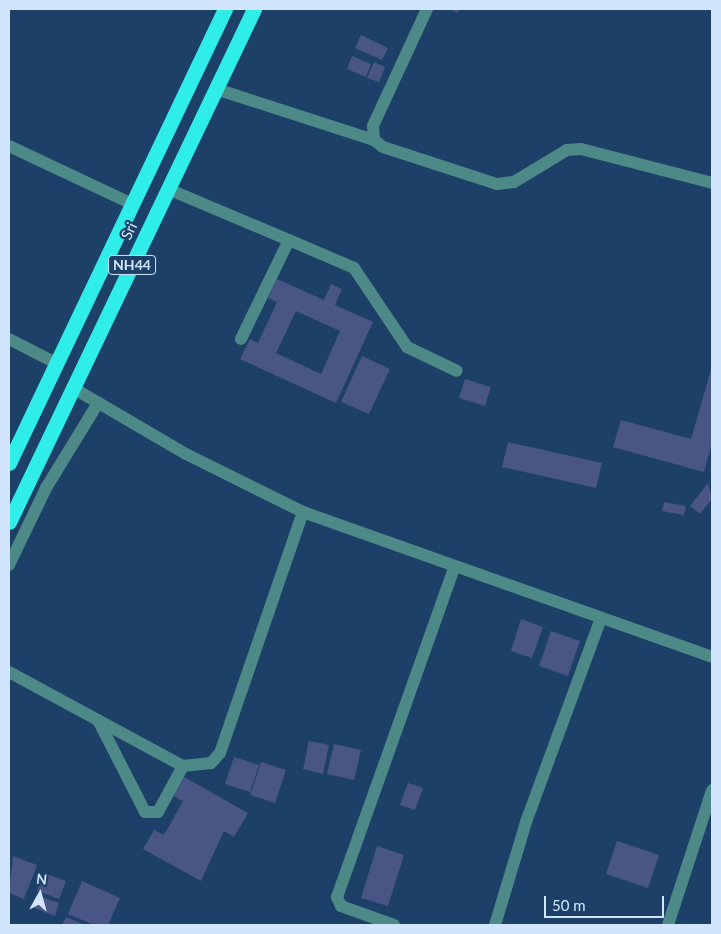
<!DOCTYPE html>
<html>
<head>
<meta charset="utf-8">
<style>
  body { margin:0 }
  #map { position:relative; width:721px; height:934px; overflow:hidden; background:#1c4068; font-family:Lato,sans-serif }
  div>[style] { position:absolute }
  .building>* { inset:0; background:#495585 }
  .minor>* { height:12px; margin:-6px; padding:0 6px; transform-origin:6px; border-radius:6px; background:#4d8987 }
  .highway>* { height:15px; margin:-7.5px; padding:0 7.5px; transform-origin:7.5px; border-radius:7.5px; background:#2fede9 }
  span { translate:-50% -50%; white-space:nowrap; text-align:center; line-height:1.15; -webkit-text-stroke:4.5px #1c4068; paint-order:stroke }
  .shield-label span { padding:1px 4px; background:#1c4068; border:1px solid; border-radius:4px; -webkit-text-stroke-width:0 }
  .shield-label { font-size:14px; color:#d1e6fe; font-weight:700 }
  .street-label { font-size:15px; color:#d1e6fe }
  .frame { position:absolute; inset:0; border:10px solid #d1e6fe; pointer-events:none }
  .north { position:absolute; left:15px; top:869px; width:50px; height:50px; -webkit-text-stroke:4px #1c4068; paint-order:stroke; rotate:7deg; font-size:14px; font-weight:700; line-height:20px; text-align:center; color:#d1e6fe }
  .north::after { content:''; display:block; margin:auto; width:18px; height:22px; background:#d1e6fe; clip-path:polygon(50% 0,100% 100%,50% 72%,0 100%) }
  .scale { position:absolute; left:544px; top:896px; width:120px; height:22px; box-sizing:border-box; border:2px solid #d1e6fe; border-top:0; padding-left:6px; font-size:15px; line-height:18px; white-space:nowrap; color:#d1e6fe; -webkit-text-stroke:4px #1c4068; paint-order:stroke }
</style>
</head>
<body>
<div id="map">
  <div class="building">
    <div style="clip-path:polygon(449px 9px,460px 9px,458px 13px)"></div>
    <div style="clip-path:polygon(361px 35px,388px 48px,382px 60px,355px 48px)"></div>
    <div style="clip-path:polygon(352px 56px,371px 64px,366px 77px,347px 69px)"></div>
    <div style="clip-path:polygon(374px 62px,385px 67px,379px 82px,367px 78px)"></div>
    <div style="clip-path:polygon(evenodd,277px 279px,324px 300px,331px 284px,342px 289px,335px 305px,373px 322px,336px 403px,240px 359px,250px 339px,258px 343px,277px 302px,268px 298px,277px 279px,296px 311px,340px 331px,321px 374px,276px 353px,296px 311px)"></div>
    <div style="clip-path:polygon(362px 356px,390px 369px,369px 414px,341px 402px)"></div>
    <div style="clip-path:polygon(712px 366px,712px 443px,704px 472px,613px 447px,621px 420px,691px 439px)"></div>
    <div style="clip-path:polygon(465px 379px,491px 387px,485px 406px,459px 398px)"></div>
    <div style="clip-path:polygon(508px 442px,602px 463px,596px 488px,502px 467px)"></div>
    <div style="clip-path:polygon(708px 483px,712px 499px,700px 514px,690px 506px)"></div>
    <div style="clip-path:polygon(664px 502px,686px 506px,684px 515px,662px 511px)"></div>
    <div style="clip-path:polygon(521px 619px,543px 627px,532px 658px,511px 651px)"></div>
    <div style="clip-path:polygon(551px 631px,580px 641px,568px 676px,539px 666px)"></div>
    <div style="clip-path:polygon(309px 741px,329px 745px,323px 774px,303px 769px)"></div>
    <div style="clip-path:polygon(334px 744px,361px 750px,354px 780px,327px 774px)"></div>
    <div style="clip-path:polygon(234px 757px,259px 765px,250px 792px,225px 784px)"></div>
    <div style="clip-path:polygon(261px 762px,286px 770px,275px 803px,250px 795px)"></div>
    <div style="clip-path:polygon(184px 777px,248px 813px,234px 837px,224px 831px,201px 881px,143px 849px,154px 830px,164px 835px,183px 801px,173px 796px)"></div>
    <div style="clip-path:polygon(408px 783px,423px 788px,415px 810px,400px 805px)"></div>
    <div style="clip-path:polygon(617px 841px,659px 855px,648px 888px,606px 874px)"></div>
    <div style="clip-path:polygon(377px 846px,404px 855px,388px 906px,361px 898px)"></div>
    <div style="clip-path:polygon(13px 856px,37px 865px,24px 899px,9px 893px)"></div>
    <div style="clip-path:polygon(44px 873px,66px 881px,59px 899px,37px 891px)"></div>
    <div style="clip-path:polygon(82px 881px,120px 898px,108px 925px,94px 925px,68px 914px)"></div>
    <div style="clip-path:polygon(36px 895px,59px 903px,55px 916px,32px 907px)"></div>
    <div style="clip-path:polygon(66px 917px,85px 925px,62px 925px)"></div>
  </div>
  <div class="minor">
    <div style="left:427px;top:9px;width:129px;rotate:114.8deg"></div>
    <div style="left:373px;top:126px;width:14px;rotate:86deg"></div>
    <div style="left:374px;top:140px;width:11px;rotate:38deg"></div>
    <div style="left:383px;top:147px;width:120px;rotate:18deg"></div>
    <div style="left:497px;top:184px;width:17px;rotate:-7deg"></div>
    <div style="left:514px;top:182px;width:62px;rotate:-31.1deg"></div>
    <div style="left:567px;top:150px;width:14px;rotate:-4deg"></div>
    <div style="left:581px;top:149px;width:135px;rotate:14.5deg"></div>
    <div style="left:216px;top:89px;width:166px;rotate:17.9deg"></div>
    <div style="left:9px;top:146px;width:136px;rotate:25.2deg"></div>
    <div style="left:168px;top:189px;width:131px;rotate:22.9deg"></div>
    <div style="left:289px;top:240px;width:110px;rotate:115.9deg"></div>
    <div style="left:289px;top:240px;width:71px;rotate:23.3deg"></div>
    <div style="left:354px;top:268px;width:95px;rotate:56.1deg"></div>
    <div style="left:407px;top:347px;width:55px;rotate:25.6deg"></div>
    <div style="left:9px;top:339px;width:53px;rotate:27.1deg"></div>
    <div style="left:73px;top:388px;width:131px;rotate:30.3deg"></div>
    <div style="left:186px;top:454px;width:131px;rotate:26.4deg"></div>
    <div style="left:303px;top:512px;width:434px;rotate:19.5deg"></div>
    <div style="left:9px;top:565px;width:85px;rotate:-64.3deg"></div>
    <div style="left:46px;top:488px;width:100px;rotate:-58.5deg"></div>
    <div style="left:9px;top:672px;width:198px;rotate:28.4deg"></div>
    <div style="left:183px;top:766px;width:28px;rotate:-6deg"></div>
    <div style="left:211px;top:763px;width:13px;rotate:-48deg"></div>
    <div style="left:220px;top:753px;width:255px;rotate:-71deg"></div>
    <div style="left:98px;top:720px;width:103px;rotate:62.9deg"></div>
    <div style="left:145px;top:812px;width:13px"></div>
    <div style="left:158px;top:812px;width:52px;rotate:-61.5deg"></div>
    <div style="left:394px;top:925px;width:56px;rotate:-160.3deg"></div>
    <div style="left:341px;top:906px;width:10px;rotate:-114deg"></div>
    <div style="left:337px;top:897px;width:351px;rotate:-70.4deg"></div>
    <div style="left:495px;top:925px;width:108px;rotate:-73.2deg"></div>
    <div style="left:526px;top:822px;width:217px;rotate:-69.8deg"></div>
    <div style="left:668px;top:925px;width:142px;rotate:-71.9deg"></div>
  </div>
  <div class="highway">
    <div style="left:9px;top:463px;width:503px;rotate:-64.56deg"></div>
    <div style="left:9px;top:522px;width:569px;rotate:-64.47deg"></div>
  </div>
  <div class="shield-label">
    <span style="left:132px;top:265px">NH44</span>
  </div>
  <div class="street-label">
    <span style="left:129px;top:231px;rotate:-64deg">Sri</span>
  </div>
  <div class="frame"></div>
  <div class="north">N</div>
  <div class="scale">50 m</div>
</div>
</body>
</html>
